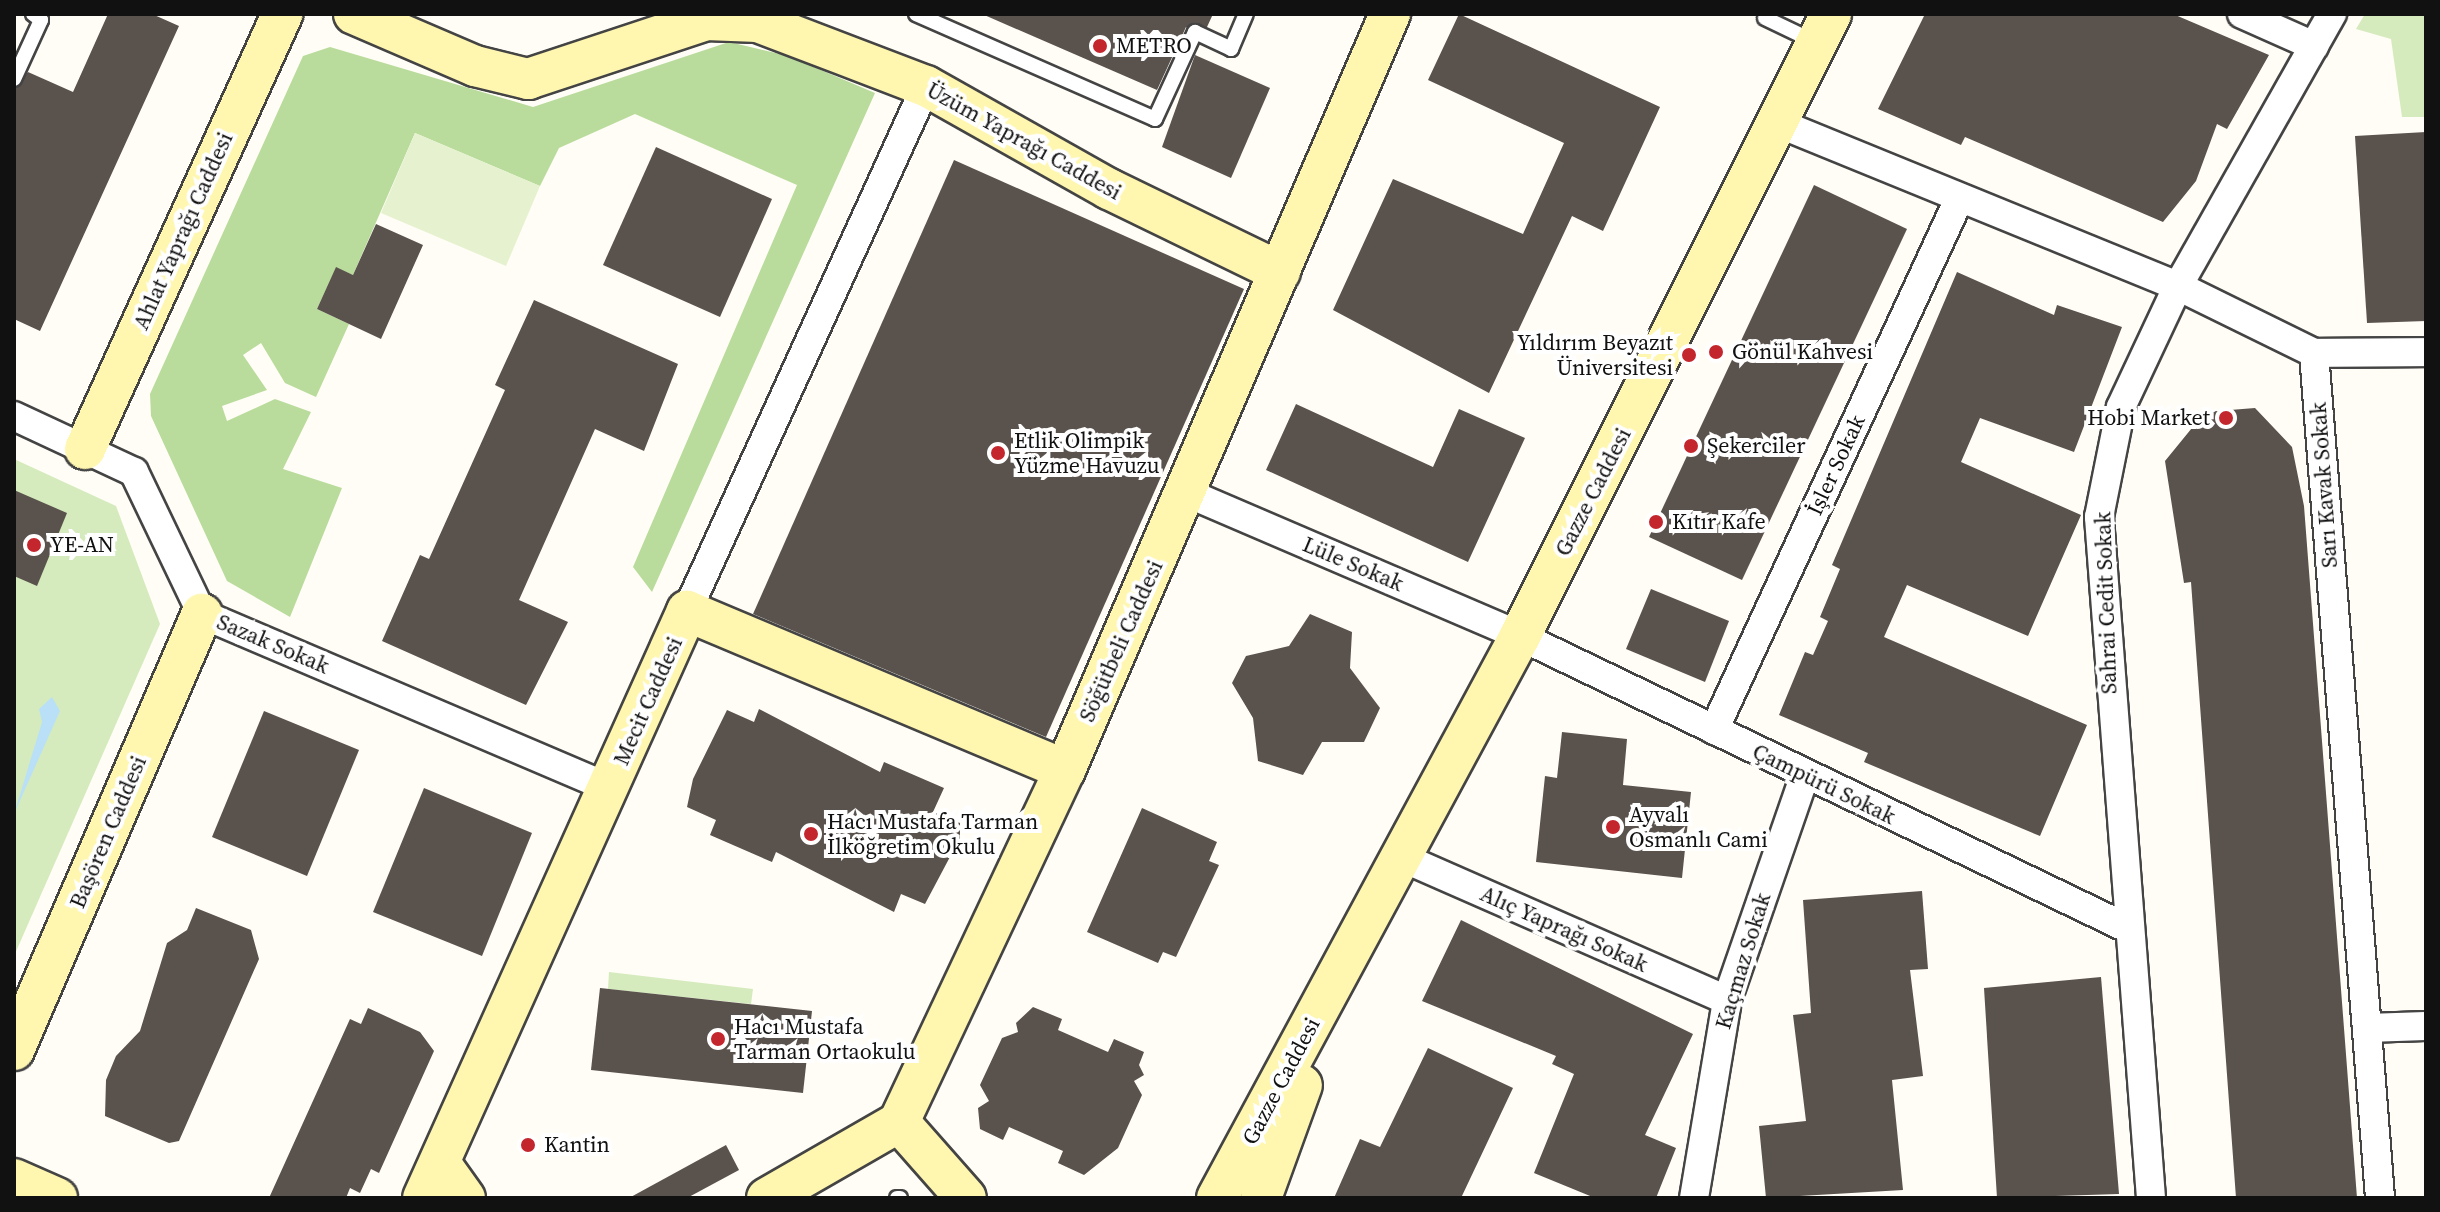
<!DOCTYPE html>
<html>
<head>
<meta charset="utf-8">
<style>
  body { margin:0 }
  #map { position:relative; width:2440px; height:1212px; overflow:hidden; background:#fffdf5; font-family:"Source Serif 4",serif }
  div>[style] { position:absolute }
  .green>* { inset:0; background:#d5ebbd }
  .forest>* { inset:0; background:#b9dc9c }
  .pitch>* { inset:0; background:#e6f2cf }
  .water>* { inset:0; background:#b9e0f7 }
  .building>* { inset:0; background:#5a524d }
  .roads { filter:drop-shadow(2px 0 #444) drop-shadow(-2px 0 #444) drop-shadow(0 2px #444) drop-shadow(0 -2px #444) }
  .lane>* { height:14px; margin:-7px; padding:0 7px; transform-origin:7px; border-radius:7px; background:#fff }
  .street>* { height:28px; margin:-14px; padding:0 14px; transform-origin:14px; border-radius:14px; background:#fff }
  .secondary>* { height:40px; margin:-20px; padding:0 20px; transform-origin:20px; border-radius:20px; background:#fff6b0 }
  .dots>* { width:22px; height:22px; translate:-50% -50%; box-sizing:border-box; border:4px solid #fff; border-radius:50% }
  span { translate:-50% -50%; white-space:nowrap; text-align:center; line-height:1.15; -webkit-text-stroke:8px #fff; paint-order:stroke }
  .poi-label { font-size:22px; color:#111 }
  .left { translate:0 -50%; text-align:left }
  .right { translate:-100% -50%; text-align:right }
  .street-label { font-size:22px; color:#111 }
  .frame { position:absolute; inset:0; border:16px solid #111; pointer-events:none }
</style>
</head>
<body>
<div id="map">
  <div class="green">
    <div style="clip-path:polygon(2365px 14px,2426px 14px,2426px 117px,2402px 117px,2391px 39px,2356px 29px)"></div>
    <div style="clip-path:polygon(14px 459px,116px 506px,160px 624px,14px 956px)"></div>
    <div style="clip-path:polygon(609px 972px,753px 989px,751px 1004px,608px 989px)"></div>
  </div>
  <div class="forest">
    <div style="clip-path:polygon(729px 42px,788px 56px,875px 93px,652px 592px,633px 567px,797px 185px,635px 114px,559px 148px,540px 186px,415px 133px,353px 275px,336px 268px,317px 309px,349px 324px,316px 397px,285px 383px,261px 343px,243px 355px,267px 390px,222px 406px,227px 421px,275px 399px,311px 412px,283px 469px,342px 488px,290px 617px,227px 581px,151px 416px,150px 394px,303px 56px,330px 47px,533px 107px)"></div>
  </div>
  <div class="pitch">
    <div style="clip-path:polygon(415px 133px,540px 186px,506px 266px,381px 213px)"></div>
  </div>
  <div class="water">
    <div style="clip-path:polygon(52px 697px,60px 711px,14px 814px,42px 722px,39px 709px)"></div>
  </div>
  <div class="building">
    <div style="clip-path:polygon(108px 14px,152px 14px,179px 26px,40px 331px,14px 319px,14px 89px,28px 72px,73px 92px)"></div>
    <div style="clip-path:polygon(982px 14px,1213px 14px,1207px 27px,1186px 27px,1157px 90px)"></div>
    <div style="clip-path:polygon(1459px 14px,1660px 107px,1603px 231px,1572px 216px,1489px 393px,1333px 310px,1393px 179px,1523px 234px,1564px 143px,1428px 80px)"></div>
    <div style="clip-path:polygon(1925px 14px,2173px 14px,2269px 55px,2227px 129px,2217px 124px,2196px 181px,2163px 222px,1965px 137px,1961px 145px,1878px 109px)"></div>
    <div style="clip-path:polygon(1195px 55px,1270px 88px,1231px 178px,1162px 147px)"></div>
    <div style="clip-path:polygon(2426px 132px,2426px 321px,2367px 323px,2355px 136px)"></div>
    <div style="clip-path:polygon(656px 147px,772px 199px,720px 317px,603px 265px)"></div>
    <div style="clip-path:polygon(954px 160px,1244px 289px,1046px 737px,753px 614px)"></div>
    <div style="clip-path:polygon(1814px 185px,1907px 229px,1742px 580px,1649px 537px)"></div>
    <div style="clip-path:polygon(376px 224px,423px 245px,381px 339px,317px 309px,336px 267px,353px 275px)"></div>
    <div style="clip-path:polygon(1957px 272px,2054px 315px,2057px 305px,2122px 327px,2074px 452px,1980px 418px,1961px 462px,2081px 515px,2028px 636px,1907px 585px,1884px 637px,2087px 725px,2040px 836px,1864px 762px,1868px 753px,1779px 715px,1805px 652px,1813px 655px,1828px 621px,1820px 617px,1840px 569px,1832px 565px)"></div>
    <div style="clip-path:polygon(534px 300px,678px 364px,644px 451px,595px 429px,519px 600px,568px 622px,526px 705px,382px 641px,420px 555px,429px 559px,505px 390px,495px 385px)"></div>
    <div style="clip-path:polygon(1296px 404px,1433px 467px,1459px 409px,1525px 438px,1468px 562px,1266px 470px)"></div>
    <div style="clip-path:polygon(2255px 408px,2292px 447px,2304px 506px,2357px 1198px,2236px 1198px,2191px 582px,2184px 583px,2165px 461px,2205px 412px)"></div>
    <div style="clip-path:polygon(14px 490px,67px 513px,37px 586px,14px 576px)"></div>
    <div style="clip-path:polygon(1651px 589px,1729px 621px,1705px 682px,1626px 649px)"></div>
    <div style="clip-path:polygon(1310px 614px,1352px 632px,1350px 668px,1380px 708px,1364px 742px,1322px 742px,1303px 775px,1258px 761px,1253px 718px,1232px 683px,1246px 656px,1289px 646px)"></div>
    <div style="clip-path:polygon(759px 709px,880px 772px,884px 762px,944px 788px,933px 812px,960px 823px,960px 838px,925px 904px,901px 894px,894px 912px,776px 852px,772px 862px,710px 835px,716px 820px,687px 807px,693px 779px,727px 710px,754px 722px)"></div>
    <div style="clip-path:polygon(264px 711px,359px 750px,307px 876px,212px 837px)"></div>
    <div style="clip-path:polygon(1562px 732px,1627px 739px,1623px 785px,1691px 792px,1682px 878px,1536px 862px,1545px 776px,1557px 778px)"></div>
    <div style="clip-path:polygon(424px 788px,532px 833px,482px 956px,373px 912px)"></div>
    <div style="clip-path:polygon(1142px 808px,1217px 842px,1209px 861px,1219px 865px,1176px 957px,1163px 952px,1158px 963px,1087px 932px)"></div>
    <div style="clip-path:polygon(1922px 891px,1928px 969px,1910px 970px,1923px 1076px,1892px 1080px,1903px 1190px,1766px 1198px,1759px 1126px,1806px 1121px,1793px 1015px,1811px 1013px,1803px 900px)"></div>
    <div style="clip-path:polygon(196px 908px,251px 930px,259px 959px,179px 1141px,169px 1143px,105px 1116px,106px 1080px,116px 1056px,140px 1031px,167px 943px,187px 930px)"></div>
    <div style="clip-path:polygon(1461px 920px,1693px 1034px,1645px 1135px,1676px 1148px,1656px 1198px,1595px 1198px,1534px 1173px,1574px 1074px,1552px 1064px,1556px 1056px,1422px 1001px)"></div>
    <div style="clip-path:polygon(2101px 977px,2119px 1194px,1997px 1198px,1984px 988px)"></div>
    <div style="clip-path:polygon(600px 988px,812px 1011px,803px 1093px,591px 1070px)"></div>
    <div style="clip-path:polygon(1033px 1007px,1062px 1019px,1058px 1030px,1108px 1052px,1114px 1039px,1144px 1052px,1139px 1065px,1144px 1075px,1134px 1081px,1142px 1095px,1118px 1148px,1084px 1175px,1058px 1163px,1063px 1151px,1009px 1127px,1003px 1140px,980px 1129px,978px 1108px,989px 1101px,980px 1085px,1002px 1038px,1018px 1032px,1016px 1023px)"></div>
    <div style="clip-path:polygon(368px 1008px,420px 1032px,434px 1051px,379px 1173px,371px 1169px,360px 1193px,350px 1188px,346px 1198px,269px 1198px,350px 1019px,361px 1024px)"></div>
    <div style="clip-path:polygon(1428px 1048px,1513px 1088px,1461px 1198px,1334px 1198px,1360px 1139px,1380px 1147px)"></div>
    <div style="clip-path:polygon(726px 1145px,739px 1170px,687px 1198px,629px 1198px)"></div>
  </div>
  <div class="roads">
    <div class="lane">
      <div style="left:916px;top:14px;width:261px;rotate:23.7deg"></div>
      <div style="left:1155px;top:119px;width:96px;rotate:-65.3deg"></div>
      <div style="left:1195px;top:32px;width:40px;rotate:25deg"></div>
      <div style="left:1231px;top:49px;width:38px;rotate:-67deg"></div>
      <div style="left:1765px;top:18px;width:53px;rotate:25.6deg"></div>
      <div style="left:14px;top:79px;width:65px;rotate:-65.4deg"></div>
      <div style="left:41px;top:20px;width:10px;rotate:-143deg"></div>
      <div style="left:897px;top:1198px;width:3px"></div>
    </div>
    <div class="street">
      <div style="left:2242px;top:14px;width:79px;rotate:24deg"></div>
      <div style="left:1778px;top:123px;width:432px;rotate:22.2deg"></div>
      <div style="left:2178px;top:286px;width:152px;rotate:26.2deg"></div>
      <div style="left:2314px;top:353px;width:848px;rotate:85.53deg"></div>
      <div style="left:2314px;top:353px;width:112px;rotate:-0.5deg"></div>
      <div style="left:14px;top:416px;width:132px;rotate:25deg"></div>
      <div style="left:134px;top:472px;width:157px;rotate:64.4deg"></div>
      <div style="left:202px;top:614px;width:443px;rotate:23.1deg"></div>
      <div style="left:1187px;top:493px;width:362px;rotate:23.2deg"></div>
      <div style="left:1520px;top:636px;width:676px;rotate:25.69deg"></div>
      <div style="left:687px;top:611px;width:577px;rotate:-65.52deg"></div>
      <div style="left:1714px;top:730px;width:585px;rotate:-65.23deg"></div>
      <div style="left:1401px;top:857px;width:356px;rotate:23.7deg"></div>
      <div style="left:2367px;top:1028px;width:59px;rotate:-1.9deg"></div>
      <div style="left:1694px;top:1198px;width:201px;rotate:-80.5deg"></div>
      <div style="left:1727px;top:1000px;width:238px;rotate:-70.9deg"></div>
      <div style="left:2151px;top:1198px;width:683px;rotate:-94.37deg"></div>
      <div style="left:2099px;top:517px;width:112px;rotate:-78.7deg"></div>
      <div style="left:2121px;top:407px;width:134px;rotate:-64.8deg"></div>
      <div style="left:2178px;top:286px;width:313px;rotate:-60.5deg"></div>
    </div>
    <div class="secondary">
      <div style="left:354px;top:14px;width:132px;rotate:23.3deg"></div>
      <div style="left:475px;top:66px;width:55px;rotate:13.8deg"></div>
      <div style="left:528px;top:79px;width:188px;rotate:-18.3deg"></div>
      <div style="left:706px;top:20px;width:52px;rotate:2.2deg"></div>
      <div style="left:758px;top:22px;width:180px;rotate:20.9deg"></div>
      <div style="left:926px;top:86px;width:210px;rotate:29.4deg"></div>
      <div style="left:1109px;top:189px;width:190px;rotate:25.9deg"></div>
      <div style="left:85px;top:449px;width:478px;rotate:-65.6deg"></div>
      <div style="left:14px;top:1050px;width:475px;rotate:-66.7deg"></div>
      <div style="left:899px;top:1122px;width:101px;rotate:48.6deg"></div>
      <div style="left:440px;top:1163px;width:43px;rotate:54.5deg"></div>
      <div style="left:14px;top:1179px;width:47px;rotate:23.8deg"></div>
      <div style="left:423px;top:1198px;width:644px;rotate:-65.78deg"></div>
      <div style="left:687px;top:611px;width:410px;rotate:22.8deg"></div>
      <div style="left:767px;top:1198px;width:152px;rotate:-29.9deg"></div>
      <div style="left:899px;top:1122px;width:389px;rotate:-64.8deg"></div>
      <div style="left:1065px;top:770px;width:823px;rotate:-66.74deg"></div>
      <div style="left:1217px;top:1198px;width:638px;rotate:-61.67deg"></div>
      <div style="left:1520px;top:636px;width:695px;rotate:-63.43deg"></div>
      <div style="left:1261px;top:1198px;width:120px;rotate:-70.1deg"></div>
    </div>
  </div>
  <div class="dots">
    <div style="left:1100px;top:46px;background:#c4262e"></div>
    <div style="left:1716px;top:352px;background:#c4262e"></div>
    <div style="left:1689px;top:355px;background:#c4262e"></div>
    <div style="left:2226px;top:418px;background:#c4262e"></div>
    <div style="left:1691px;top:446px;background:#c4262e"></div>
    <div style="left:998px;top:453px;background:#c4262e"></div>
    <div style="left:1656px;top:522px;background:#c4262e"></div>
    <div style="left:34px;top:545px;background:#c4262e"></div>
    <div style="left:1613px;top:827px;background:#c4262e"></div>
    <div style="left:811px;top:834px;background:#c4262e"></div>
    <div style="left:718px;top:1039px;background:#c4262e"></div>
    <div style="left:528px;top:1145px;background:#c4262e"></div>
  </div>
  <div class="poi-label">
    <span class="left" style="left:1116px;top:46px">METRO</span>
    <span class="right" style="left:1673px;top:355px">Yıldırım Beyazıt<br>Üniversitesi</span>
    <span class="left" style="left:1732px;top:352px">Gönül Kahvesi</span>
    <span class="right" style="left:2210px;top:418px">Hobi Market</span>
    <span class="left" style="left:1014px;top:453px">Etlik Olimpik<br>Yüzme Havuzu</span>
    <span class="left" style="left:1707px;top:446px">Şekerciler</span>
    <span class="left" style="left:1672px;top:522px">Kıtır Kafe</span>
    <span class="left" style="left:50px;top:545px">YE-AN</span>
    <span class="left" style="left:1629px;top:827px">Ayvalı<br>Osmanlı Cami</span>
    <span class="left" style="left:827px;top:834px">Hacı Mustafa Tarman<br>İlköğretim Okulu</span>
    <span class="left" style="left:734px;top:1039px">Hacı Mustafa<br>Tarman Ortaokulu</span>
    <span class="left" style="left:544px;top:1145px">Kantin</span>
  </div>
  <div class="street-label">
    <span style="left:1024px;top:141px;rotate:29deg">Üzüm Yaprağı Caddesi</span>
    <span style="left:183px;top:231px;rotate:-66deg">Ahlat Yaprağı Caddesi</span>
    <span style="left:1836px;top:465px;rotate:-65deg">İşler Sokak</span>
    <span style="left:2324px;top:485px;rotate:-94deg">Sarı Kavak Sokak</span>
    <span style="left:1593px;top:492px;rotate:-63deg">Gazze Caddesi</span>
    <span style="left:1353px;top:564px;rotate:23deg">Lüle Sokak</span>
    <span style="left:2106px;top:603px;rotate:-92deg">Sahrai Cedit Sokak</span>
    <span style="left:1121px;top:641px;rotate:-66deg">Söğütbeli Caddesi</span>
    <span style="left:273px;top:644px;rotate:23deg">Sazak Sokak</span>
    <span style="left:648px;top:701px;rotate:-66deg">Mecit Caddesi</span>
    <span style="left:1824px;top:784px;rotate:26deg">Çampürü Sokak</span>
    <span style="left:108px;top:832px;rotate:-67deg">Başören Caddesi</span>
    <span style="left:1564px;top:929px;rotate:24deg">Alıç Yaprağı Sokak</span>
    <span style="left:1743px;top:961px;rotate:-73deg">Kaçmaz Sokak</span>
    <span style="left:1281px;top:1081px;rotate:-62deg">Gazze Caddesi</span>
  </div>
  <div class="frame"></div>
</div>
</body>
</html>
